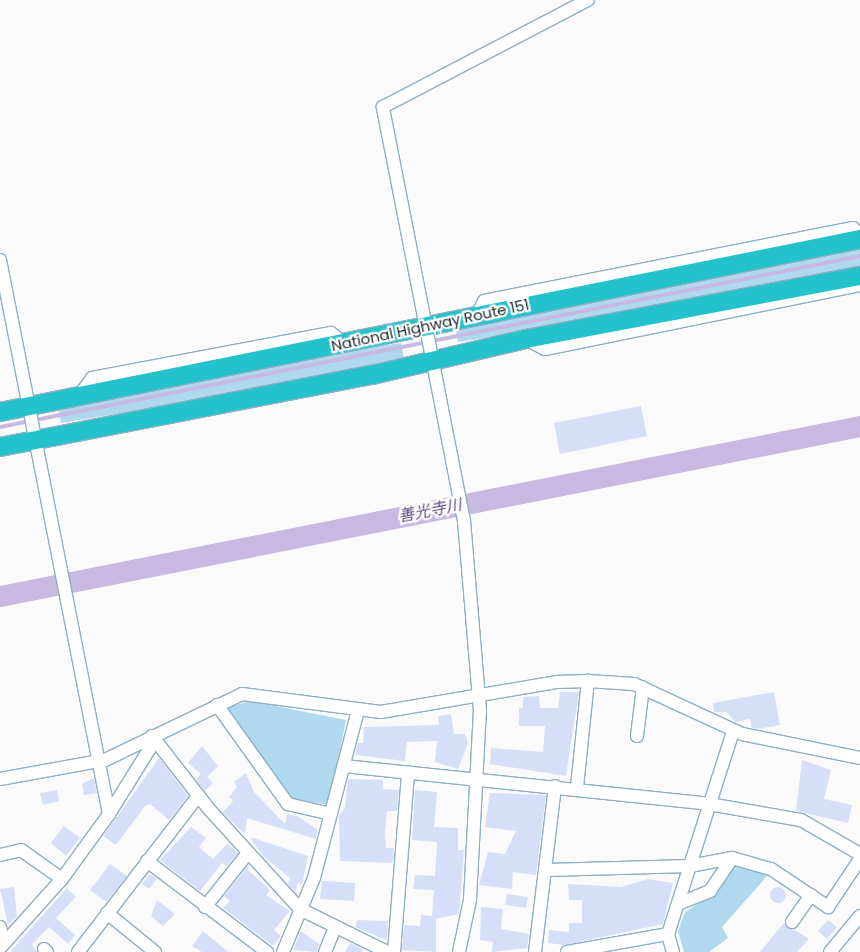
<!DOCTYPE html>
<html>
<head>
<meta charset="utf-8">
<style>
  body { margin:0 }
  #map { position:relative; width:860px; height:952px; overflow:hidden; background:#fafafa; font-family:Poppins,"Noto Sans JP",sans-serif }
  div>[style] { position:absolute }
  .green>* { inset:0; background:#b0d8ef }
  .stream>* { height:4px; margin:-2px; padding:0 2px; transform-origin:2px; border-radius:2px; background:#c7b9e2 }
  .river>* { height:21px; margin:-10.5px; padding:0 10.5px; transform-origin:10.5px; border-radius:10.5px; background:#c7b9e2 }
  .building>* { inset:0; background:#d5dff8 }
  .round { border-radius:50% }
  .roads { filter:drop-shadow(1px 0 #8eafc2) drop-shadow(-1px 0 #8eafc2) drop-shadow(0 1px #8eafc2) drop-shadow(0 -1px #8eafc2) }
  .minor>* { height:12px; margin:-6px; padding:0 6px; transform-origin:6px; border-radius:6px; background:#fff }
  .highway>* { height:18px; margin:-9px; padding:0 9px; transform-origin:9px; border-radius:9px; background:#24c3cb }
  span { translate:-50% -50%; white-space:nowrap; text-align:center; line-height:1.15; -webkit-text-stroke:4.5px #fff; paint-order:stroke }
  .street-label { font-size:15px; color:#19262d }
  .water-label { font-size:16px; color:#5f4b81; font-style:italic }
</style>
</head>
<body>
<div id="map">
  <div class="green">
    <div style="clip-path:polygon(860px 247px,860px 269px,599px 321px,458px 342px,455px 326px)"></div>
    <div style="clip-path:polygon(401px 343px,404px 358px,184px 403px,61px 423px,58px 407px,278px 360px)"></div>
    <div style="clip-path:polygon(250px 701px,346px 720px,329px 805px,289px 798px,227px 713px,229px 707px)"></div>
    <div style="clip-path:polygon(737px 863px,767px 876px,722px 927px,728px 938px,709px 952px,684px 952px,678px 931px,685px 912px,710px 896px)"></div>
  </div>
  <div class="stream">
    <div style="left:0;top:427px;width:877px;rotate:-11.25deg"></div>
  </div>
  <div class="river">
    <div style="left:0;top:596px;width:877px;rotate:-11.18deg"></div>
  </div>
  <div class="building">
    <div style="clip-path:polygon(641px 406px,647px 436px,560px 454px,554px 423px)"></div>
    <div style="clip-path:polygon(560px 692px,579px 692px,566px 776px,490px 764px,491px 748px,543px 752px,545px 726px,519px 726px,519px 708px,523px 708px,523px 697px,539px 696px,540px 708px,558px 708px)"></div>
    <div style="clip-path:polygon(774px 692px,780px 725px,758px 729px,752px 728px,750px 719px,735px 722px,727px 712px,714px 712px,713px 703px)"></div>
    <div style="clip-path:polygon(451px 714px,454px 734px,465px 734px,468px 743px,458px 769px,435px 762px,437px 741px,407px 742px,405px 761px,355px 755px,358px 743px,363px 743px,364px 727px,439px 725px,438px 716px)"></div>
    <div style="clip-path:polygon(202px 746px,218px 766px,207px 777px,213px 783px,205px 791px,196px 780px,201px 774px,188px 763px)"></div>
    <div style="clip-path:polygon(159px 758px,188px 796px,169px 820px,150px 804px,145px 806px,116px 845px,103px 836px)"></div>
    <div style="clip-path:polygon(802px 760px,831px 770px,824px 799px,852px 805px,848px 823px,796px 811px)"></div>
    <div style="clip-path:polygon(246px 773px,254px 792px,285px 824px,287px 814px,297px 816px,318px 830px,316px 839px,247px 818px,245px 834px,229px 819px,223px 812px,233px 801px,229px 797px,237px 787px,234px 782px)"></div>
    <div style="clip-path:polygon(94px 778px,97px 793px,84px 795px,82px 784px)"></div>
    <div style="clip-path:polygon(348px 779px,383px 780px,383px 789px,399px 790px,397px 811px,387px 811px,385px 833px,386px 848px,394px 848px,393px 863px,340px 861px,339px 815px,345px 808px)"></div>
    <div style="clip-path:polygon(57px 790px,59px 801px,43px 805px,40px 793px)"></div>
    <div style="clip-path:polygon(415px 790px,437px 792px,434px 827px,458px 828px,458px 850px,464px 850px,459px 914px,436px 919px,436px 952px,402px 950px,404px 925px,420px 926px,421px 915px,432px 916px,434px 890px,413px 889px,415px 875px,435px 876px,437px 842px,412px 840px)"></div>
    <div style="clip-path:polygon(490px 793px,546px 795px,536px 875px,513px 872px,512px 889px,479px 885px,488px 852px,505px 854px,516px 831px,485px 827px)"></div>
    <div style="clip-path:polygon(64px 826px,80px 838px,66px 856px,51px 843px)"></div>
    <div style="clip-path:polygon(191px 827px,206px 838px,199px 847px,213px 859px,227px 844px,238px 853px,227px 866px,222px 863px,200px 891px,160px 860px)"></div>
    <div style="clip-path:polygon(250px 837px,308px 856px,302px 885px,298px 883px,295px 892px,288px 884px,290px 878px,262px 855px)"></div>
    <div style="clip-path:polygon(110px 864px,127px 876px,106px 902px,90px 890px)"></div>
    <div style="clip-path:polygon(249px 865px,248px 870px,270px 890px,266px 895px,290px 911px,274px 930px,281px 936px,273px 946px,223px 908px,230px 901px,224px 896px)"></div>
    <div style="clip-path:polygon(150px 874px,157px 879px,149px 889px,142px 884px)"></div>
    <div style="clip-path:polygon(648px 879px,673px 883px,663px 924px,564px 945px,548px 943px,549px 930px,569px 932px,569px 923px,582px 923px,582px 900px,569px 900px,568px 884px,621px 887px)"></div>
    <div style="clip-path:polygon(322px 881px,355px 883px,354px 901px,320px 899px)"></div>
    <div class="round" style="left:770px;top:887px;width:16px;height:16px"></div>
    <div style="clip-path:polygon(14px 887px,17px 917px,8px 924px,0 889px)"></div>
    <div style="clip-path:polygon(67px 888px,76px 897px,56px 918px,75px 935px,68px 944px,49px 927px,32px 944px,37px 952px,10px 952px)"></div>
    <div style="clip-path:polygon(507px 894px,528px 897px,526px 908px,505px 905px)"></div>
    <div style="clip-path:polygon(157px 900px,175px 914px,163px 926px,151px 916px)"></div>
    <div style="clip-path:polygon(481px 907px,503px 909px,501px 929px,529px 934px,527px 948px,492px 952px,493px 942px,480px 940px)"></div>
    <div style="clip-path:polygon(358px 920px,388px 921px,387px 940px,355px 927px)"></div>
    <div style="clip-path:polygon(828px 920px,837px 927px,827px 939px,818px 931px)"></div>
    <div style="clip-path:polygon(784px 923px,809px 939px,797px 952px,760px 952px)"></div>
    <div style="clip-path:polygon(203px 931px,228px 952px,202px 952px,192px 946px)"></div>
    <div style="clip-path:polygon(301px 931px,319px 944px,317px 952px,293px 950px)"></div>
    <div style="clip-path:polygon(350px 943px,363px 949px,362px 952px,345px 952px)"></div>
  </div>
  <div class="roads">
    <div class="minor">
      <div style="left:0;top:260px;width:565px;rotate:78.87deg"></div>
      <div style="left:478px;top:314px;width:14px;rotate:-65deg"></div>
      <div style="left:484px;top:301px;width:376px;rotate:-11.2deg"></div>
      <div style="left:853px;top:228px;width:10px;rotate:45deg"></div>
      <div style="left:526px;top:339px;width:21px;rotate:28deg"></div>
      <div style="left:545px;top:349px;width:321px;rotate:-11.5deg"></div>
      <div style="left:82px;top:392px;width:17px;rotate:-54deg"></div>
      <div style="left:92px;top:378px;width:243px;rotate:-10.7deg"></div>
      <div style="left:331px;top:333px;width:18px;rotate:38deg"></div>
      <div style="left:217px;top:705px;width:122px;rotate:54.4deg"></div>
      <div style="left:288px;top:804px;width:44px;rotate:13.1deg"></div>
      <div style="left:152px;top:736px;width:91px;rotate:52.1deg"></div>
      <div style="left:208px;top:808px;width:137px;rotate:47.7deg"></div>
      <div style="left:300px;top:909px;width:97px;rotate:26.3deg"></div>
      <div style="left:637px;top:736px;width:49px;rotate:-83deg"></div>
      <div style="left:344px;top:766px;width:367px;rotate:5.9deg"></div>
      <div style="left:709px;top:804px;width:93px;rotate:9.9deg"></div>
      <div style="left:801px;top:820px;width:68px;rotate:30deg"></div>
      <div style="left:0;top:779px;width:107px;rotate:-10.3deg"></div>
      <div style="left:105px;top:760px;width:152px;rotate:-25.7deg"></div>
      <div style="left:242px;top:694px;width:140px;rotate:7.4deg"></div>
      <div style="left:381px;top:712px;width:179px;rotate:-9.7deg"></div>
      <div style="left:557px;top:682px;width:31px;rotate:-2deg"></div>
      <div style="left:588px;top:681px;width:46px;rotate:3.7deg"></div>
      <div style="left:634px;top:684px;width:119px;rotate:24.8deg"></div>
      <div style="left:742px;top:734px;width:120px;rotate:11.5deg"></div>
      <div style="left:577px;top:787px;width:107px;rotate:-84.1deg"></div>
      <div style="left:0;top:855px;width:22px;rotate:-13deg"></div>
      <div style="left:21px;top:850px;width:50px;rotate:35.3deg"></div>
      <div style="left:147px;top:861px;width:151px;rotate:37.2deg"></div>
      <div style="left:547px;top:870px;width:143px;rotate:-1.6deg"></div>
      <div style="left:690px;top:866px;width:43px;rotate:-10.8deg"></div>
      <div style="left:732px;top:858px;width:41px;rotate:15.8deg"></div>
      <div style="left:771px;top:869px;width:69px;rotate:33.7deg"></div>
      <div style="left:828px;top:907px;width:58px;rotate:-56.3deg"></div>
      <div style="left:678px;top:904px;width:35px;rotate:-22deg"></div>
      <div style="left:710px;top:891px;width:40px;rotate:-56deg"></div>
      <div style="left:205px;top:907px;width:69px;rotate:-51.5deg"></div>
      <div style="left:107px;top:913px;width:62px;rotate:39.1deg"></div>
      <div style="left:792px;top:922px;width:33px;rotate:-55deg"></div>
      <div style="left:0;top:927px;width:17px;rotate:77deg"></div>
      <div style="left:0;top:948px;width:93px;rotate:-48.1deg"></div>
      <div style="left:62px;top:879px;width:80px;rotate:-54.1deg"></div>
      <div style="left:109px;top:814px;width:81px;rotate:-58.1deg"></div>
      <div style="left:152px;top:745px;width:9px;rotate:-90deg"></div>
      <div style="left:44px;top:949px;width:4px;rotate:45deg"></div>
      <div style="left:78px;top:952px;width:197px;rotate:-52.4deg"></div>
      <div style="left:283px;top:952px;width:80px;rotate:-67.3deg"></div>
      <div style="left:314px;top:878px;width:174px;rotate:-75.3deg"></div>
      <div style="left:325px;top:952px;width:27px;rotate:-68deg"></div>
      <div style="left:394px;top:952px;width:180px;rotate:-85.5deg"></div>
      <div style="left:459px;top:952px;width:53px;rotate:-78.1deg"></div>
      <div style="left:470px;top:900px;width:189px;rotate:-87deg"></div>
      <div style="left:480px;top:711px;width:191px;rotate:-94.8deg"></div>
      <div style="left:464px;top:521px;width:422px;rotate:-101.1deg"></div>
      <div style="left:383px;top:107px;width:231px;rotate:-27.6deg"></div>
      <div style="left:535px;top:952px;width:167px;rotate:-83.1deg"></div>
      <div style="left:567px;top:952px;width:103px;rotate:-10.1deg"></div>
      <div style="left:673px;top:952px;width:19px;rotate:-106deg"></div>
      <div style="left:668px;top:934px;width:213px;rotate:-72.2deg"></div>
      <div style="left:830px;top:952px;width:47px;rotate:-50.2deg"></div>
    </div>
    <div class="highway">
      <div style="left:0;top:412px;width:877px;rotate:-11.37deg"></div>
      <div style="left:0;top:447px;width:379px;rotate:-11deg"></div>
      <div style="left:372px;top:375px;width:158px;rotate:-13.2deg"></div>
      <div style="left:526px;top:339px;width:340px;rotate:-10.7deg"></div>
    </div>
  </div>
  <div class="street-label">
    <span style="left:430px;top:325px;rotate:-12deg">National Highway Route 151</span>
  </div>
  <div class="water-label">
    <span style="left:430px;top:511px;rotate:-11deg">善光寺川</span>
  </div>
</div>
</body>
</html>
